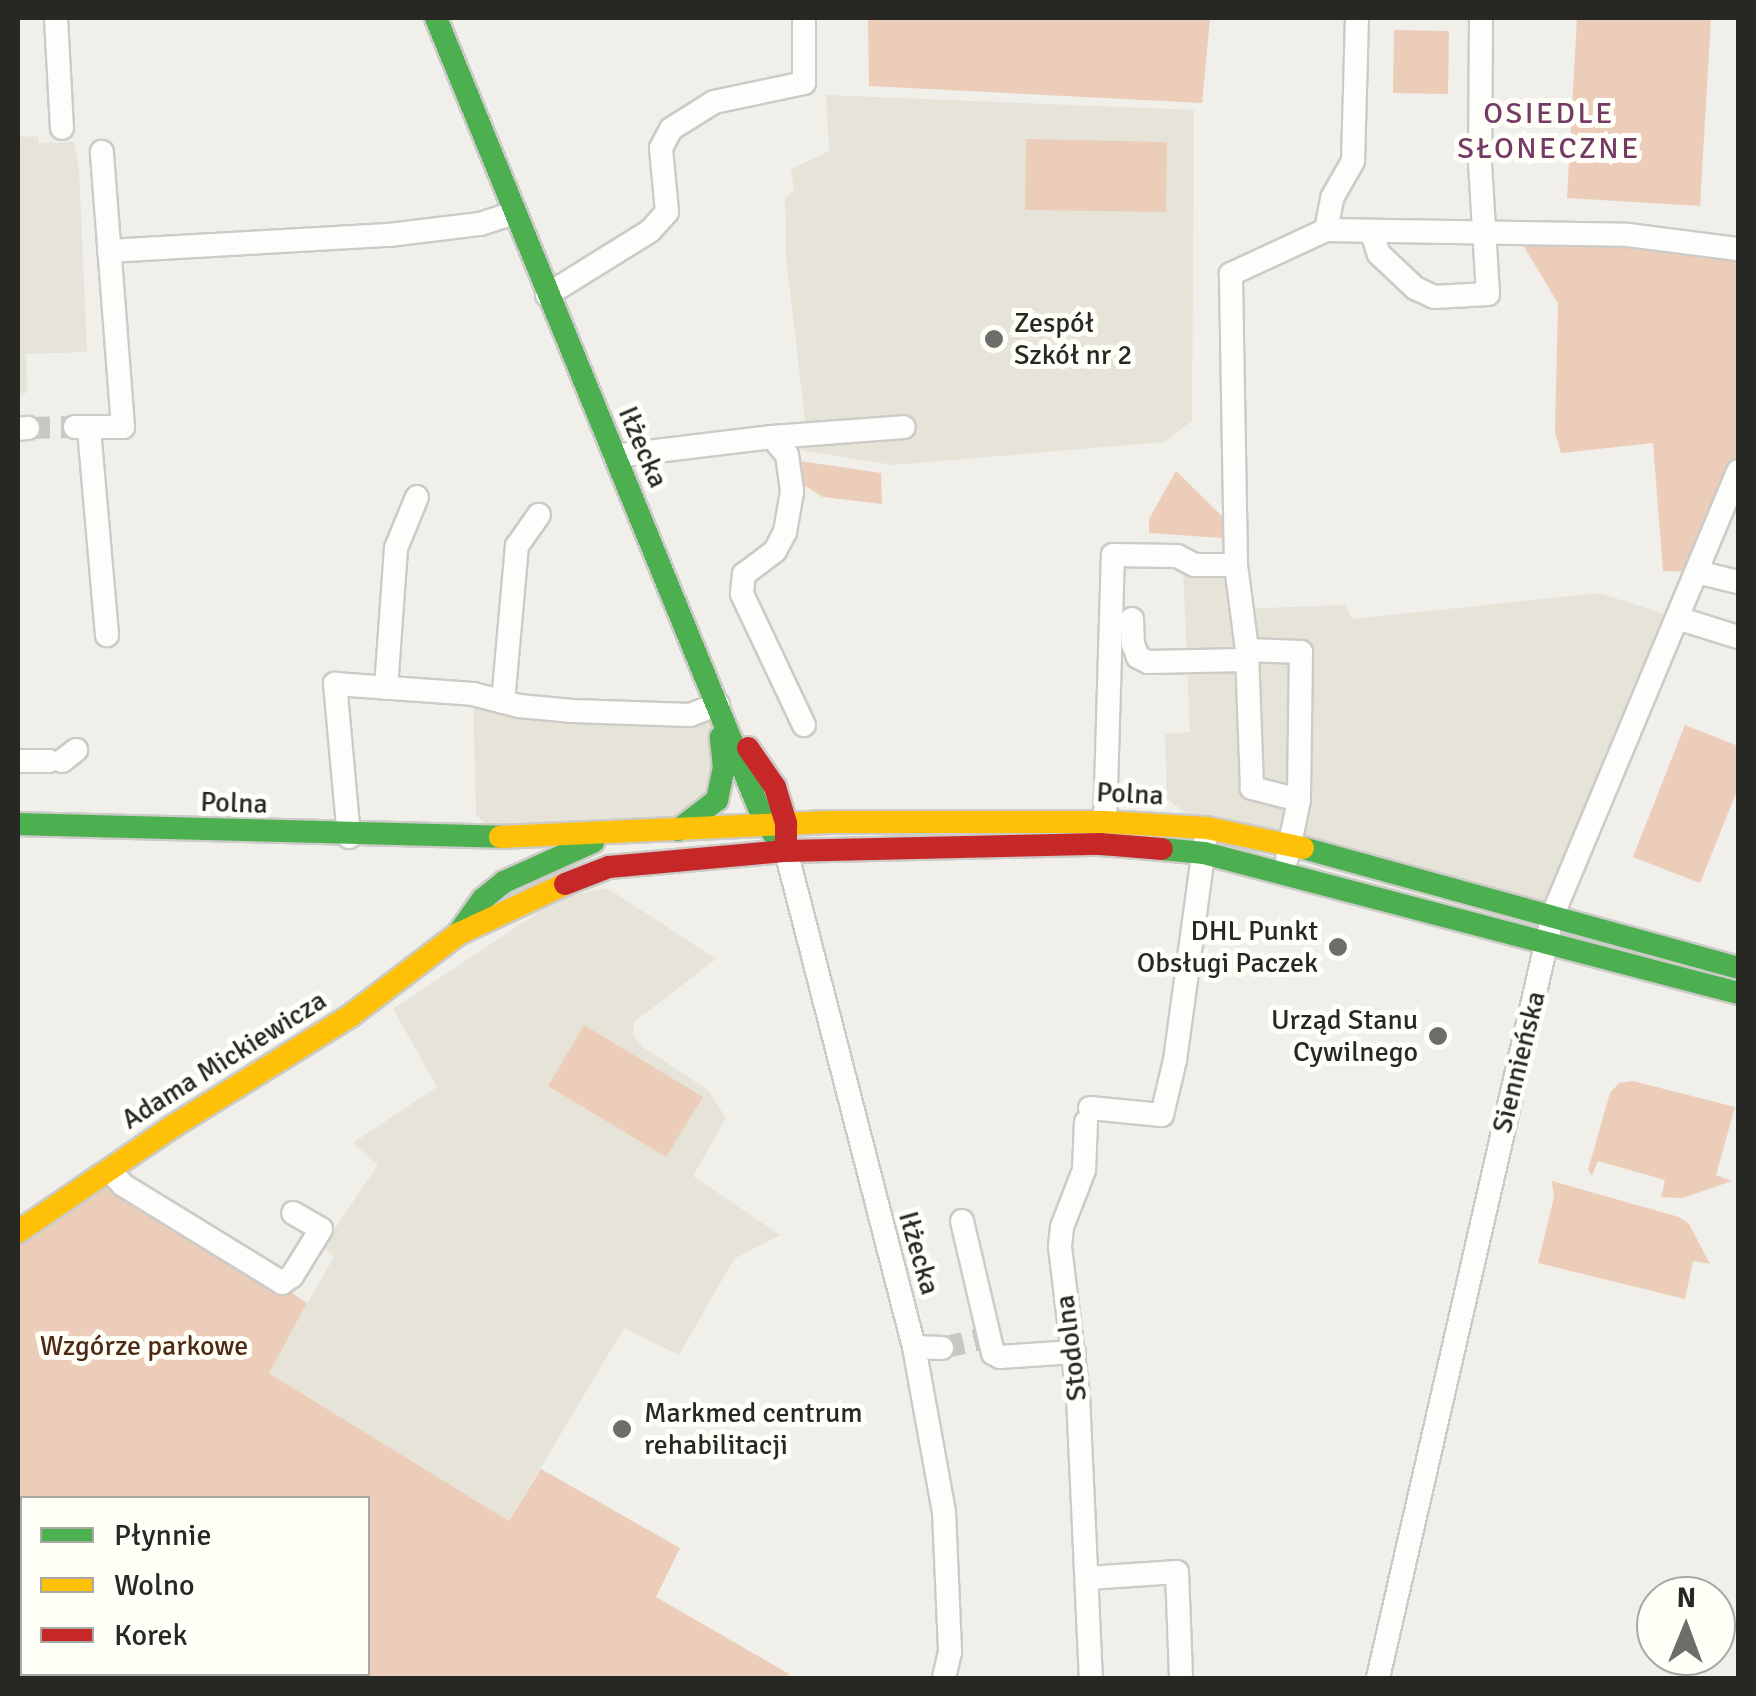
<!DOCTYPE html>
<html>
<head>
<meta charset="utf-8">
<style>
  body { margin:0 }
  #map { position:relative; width:1756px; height:1696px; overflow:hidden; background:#f0efea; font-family:Signika,sans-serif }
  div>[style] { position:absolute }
  .built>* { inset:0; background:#e6e4d9 }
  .green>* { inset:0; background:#eccdb9 }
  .street-tunnel>* { height:22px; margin-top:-11px; transform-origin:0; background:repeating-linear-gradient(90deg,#c8c7c2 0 22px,transparent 0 33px) }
  .roads { filter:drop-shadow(2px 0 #cccbc7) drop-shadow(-2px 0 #cccbc7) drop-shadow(0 2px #cccbc7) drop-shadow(0 -2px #cccbc7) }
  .street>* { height:22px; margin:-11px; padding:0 11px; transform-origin:11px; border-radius:11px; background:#fdfdfc }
  .fast>* { height:22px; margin:-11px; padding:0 11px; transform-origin:11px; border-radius:11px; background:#4caf50 }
  .slow>* { height:22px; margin:-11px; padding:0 11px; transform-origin:11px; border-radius:11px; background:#ffc107 }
  .jam>* { height:22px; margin:-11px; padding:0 11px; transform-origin:11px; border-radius:11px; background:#c62828 }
  .dots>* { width:28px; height:28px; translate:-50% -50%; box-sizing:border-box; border:5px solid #fffef7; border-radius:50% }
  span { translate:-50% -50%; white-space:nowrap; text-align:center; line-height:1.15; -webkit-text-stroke:10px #fffef7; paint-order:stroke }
  .poi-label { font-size:28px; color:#272724 }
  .left { translate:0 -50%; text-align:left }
  .right { translate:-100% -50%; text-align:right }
  .street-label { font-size:28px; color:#272724 }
  .park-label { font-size:28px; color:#4d2a15 }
  .neighbourhood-label { font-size:30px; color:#733a66; letter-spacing:2.5px }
  .frame { position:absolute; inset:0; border:20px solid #272724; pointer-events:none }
  .legend { position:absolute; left:20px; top:1496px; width:350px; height:180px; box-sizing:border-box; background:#fffef7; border:2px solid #a9a8a3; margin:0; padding:12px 18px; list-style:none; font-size:30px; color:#272724 }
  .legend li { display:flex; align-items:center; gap:20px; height:50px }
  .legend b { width:50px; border:2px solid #a9a8a3 }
  .north { position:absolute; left:1636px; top:1576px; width:100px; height:100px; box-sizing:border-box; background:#fffef7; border:2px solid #a9a8a3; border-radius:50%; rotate:1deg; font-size:28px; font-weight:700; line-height:40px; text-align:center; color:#272724 }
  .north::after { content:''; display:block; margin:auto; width:35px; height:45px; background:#6d6d69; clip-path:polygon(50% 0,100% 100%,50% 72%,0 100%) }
</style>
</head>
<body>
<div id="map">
  <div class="built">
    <div style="clip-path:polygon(826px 95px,1194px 110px,1192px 421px,1164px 442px,893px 465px,799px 450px,805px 420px,786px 257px,785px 197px,794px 190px,791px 169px,829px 151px)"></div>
    <div style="clip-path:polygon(38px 136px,39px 143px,74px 142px,79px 169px,87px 352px,26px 354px,27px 393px,18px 393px,18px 137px)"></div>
    <div style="clip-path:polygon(1236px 565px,1240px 609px,1346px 605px,1352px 619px,1599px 593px,1677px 618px,1553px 914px,1207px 828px,1167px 799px,1165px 734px,1190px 732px,1183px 568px)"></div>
    <div style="clip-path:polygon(473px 694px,519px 706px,718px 704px,724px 768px,697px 816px,501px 837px,476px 815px)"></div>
    <div style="clip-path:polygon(607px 888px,716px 959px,634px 1022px,633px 1035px,644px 1048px,708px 1090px,726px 1118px,693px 1176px,780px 1235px,734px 1259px,679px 1355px,624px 1328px,509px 1521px,268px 1372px,334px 1257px,323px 1246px,378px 1165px,353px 1143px,437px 1087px,393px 1009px,560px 898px)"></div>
  </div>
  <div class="green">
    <div style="clip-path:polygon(868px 18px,1210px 18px,1202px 103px,869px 86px)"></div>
    <div style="clip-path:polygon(1577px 18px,1711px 18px,1700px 206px,1567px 198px)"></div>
    <div style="clip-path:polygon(1394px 30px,1449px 31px,1448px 94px,1393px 93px)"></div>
    <div style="clip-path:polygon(1026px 139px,1167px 142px,1166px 212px,1025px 210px)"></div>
    <div style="clip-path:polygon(1517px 235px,1738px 249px,1738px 471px,1697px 572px,1663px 571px,1653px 443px,1561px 453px,1555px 432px,1558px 303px)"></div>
    <div style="clip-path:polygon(800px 461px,881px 473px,882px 504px,823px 497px,799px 482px)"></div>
    <div style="clip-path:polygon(1176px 471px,1225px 519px,1222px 538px,1149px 533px,1149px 519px)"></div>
    <div style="clip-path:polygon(1685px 725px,1738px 746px,1738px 788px,1700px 883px,1633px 857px)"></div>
    <div style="clip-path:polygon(584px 1025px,703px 1097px,666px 1157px,548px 1086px)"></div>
    <div style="clip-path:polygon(1633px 1081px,1735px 1107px,1716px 1175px,1732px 1181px,1682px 1198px,1661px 1197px,1665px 1180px,1598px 1161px,1592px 1176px,1588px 1170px,1610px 1093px,1619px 1083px)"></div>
    <div style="clip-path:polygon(109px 1170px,307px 1303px,269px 1373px,509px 1521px,541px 1469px,680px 1548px,656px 1597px,789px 1674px,786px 1678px,91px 1678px,80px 1674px,368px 1674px,368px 1498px,22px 1498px,22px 1649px,18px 1647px,18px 1232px)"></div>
    <div style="clip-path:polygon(1552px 1181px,1679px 1217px,1689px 1224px,1710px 1264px,1693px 1261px,1685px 1299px,1538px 1263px,1554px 1197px)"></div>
  </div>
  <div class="street-tunnel">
    <div style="left:28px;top:428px;width:47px;rotate:-1.2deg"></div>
    <div style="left:942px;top:1348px;width:39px;rotate:-13deg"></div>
  </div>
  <div class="roads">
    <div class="street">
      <div style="left:56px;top:18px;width:110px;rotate:86.9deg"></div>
      <div style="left:1326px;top:230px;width:33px;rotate:-79deg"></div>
      <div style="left:1332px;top:198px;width:43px;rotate:-60.4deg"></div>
      <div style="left:1353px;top:161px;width:143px;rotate:-88.4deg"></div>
      <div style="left:1372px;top:233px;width:22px;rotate:72deg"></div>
      <div style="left:1379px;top:254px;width:50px;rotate:43.4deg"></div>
      <div style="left:1415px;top:288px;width:21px;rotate:25deg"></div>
      <div style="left:1434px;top:297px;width:54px;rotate:-3.2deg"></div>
      <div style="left:1488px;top:294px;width:129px;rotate:-93.5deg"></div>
      <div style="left:1480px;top:165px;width:147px;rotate:-89.6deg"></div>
      <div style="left:109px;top:251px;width:280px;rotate:-3.3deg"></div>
      <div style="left:389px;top:235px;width:92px;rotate:-6.9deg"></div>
      <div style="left:480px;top:224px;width:35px;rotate:-18deg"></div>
      <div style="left:547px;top:295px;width:121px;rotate:-31.9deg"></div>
      <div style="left:650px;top:231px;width:25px;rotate:-48deg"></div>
      <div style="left:667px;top:212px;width:64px;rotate:-95.4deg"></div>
      <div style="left:661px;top:148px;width:21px;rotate:-62deg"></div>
      <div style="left:671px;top:129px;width:51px;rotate:-32.1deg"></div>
      <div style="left:714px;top:102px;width:92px;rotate:-11.9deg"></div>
      <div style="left:804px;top:83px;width:65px;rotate:-90deg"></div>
      <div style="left:75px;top:427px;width:48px"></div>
      <div style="left:123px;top:427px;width:276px;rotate:-94.4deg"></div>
      <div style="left:18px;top:429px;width:10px;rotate:-6deg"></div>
      <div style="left:89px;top:429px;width:207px;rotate:85deg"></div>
      <div style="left:772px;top:437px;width:132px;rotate:-4.3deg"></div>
      <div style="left:615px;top:456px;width:158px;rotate:-6.9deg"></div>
      <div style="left:772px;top:437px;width:23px;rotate:50deg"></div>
      <div style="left:787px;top:455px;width:37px;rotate:82deg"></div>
      <div style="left:792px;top:492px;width:41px;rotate:99.9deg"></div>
      <div style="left:785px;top:532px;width:21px;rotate:118deg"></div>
      <div style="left:775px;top:551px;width:39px;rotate:143deg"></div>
      <div style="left:744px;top:574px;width:20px;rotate:96deg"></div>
      <div style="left:742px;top:594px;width:145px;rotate:64.7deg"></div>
      <div style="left:1697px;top:572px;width:42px;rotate:13.7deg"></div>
      <div style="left:1677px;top:618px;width:64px;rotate:17.3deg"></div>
      <div style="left:1132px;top:619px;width:25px;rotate:88deg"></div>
      <div style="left:1133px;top:644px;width:14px;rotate:69deg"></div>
      <div style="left:1138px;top:657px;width:11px;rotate:27deg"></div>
      <div style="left:1148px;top:662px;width:98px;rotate:-1.2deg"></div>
      <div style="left:1247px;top:650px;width:54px;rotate:2.1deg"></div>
      <div style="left:1301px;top:652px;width:148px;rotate:90.8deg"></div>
      <div style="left:1299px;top:800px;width:59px;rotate:101.7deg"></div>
      <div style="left:386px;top:688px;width:140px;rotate:-85.9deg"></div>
      <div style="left:396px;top:548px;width:55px;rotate:-67.6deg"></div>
      <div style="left:503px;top:702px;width:157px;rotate:-84.9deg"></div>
      <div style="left:517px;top:546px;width:38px;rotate:-55deg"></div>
      <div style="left:18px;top:761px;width:31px"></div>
      <div style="left:62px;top:761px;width:18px;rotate:-38deg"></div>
      <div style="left:1299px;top:800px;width:49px;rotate:-165.7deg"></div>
      <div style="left:1252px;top:788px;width:138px;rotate:-92.1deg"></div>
      <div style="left:1247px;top:650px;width:86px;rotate:-97.4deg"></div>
      <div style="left:1236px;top:565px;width:291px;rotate:-91deg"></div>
      <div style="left:1231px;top:274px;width:105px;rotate:-24.9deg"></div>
      <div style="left:1326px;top:230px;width:302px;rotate:0.9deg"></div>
      <div style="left:1628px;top:235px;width:111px;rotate:7.3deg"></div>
      <div style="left:1105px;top:822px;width:267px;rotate:-88.3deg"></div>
      <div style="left:1113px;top:555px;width:64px;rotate:0.9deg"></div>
      <div style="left:1177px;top:556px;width:20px;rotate:27deg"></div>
      <div style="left:1195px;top:565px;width:41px"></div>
      <div style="left:349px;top:837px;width:154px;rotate:-95.2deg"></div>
      <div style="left:335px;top:684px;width:138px;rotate:4.1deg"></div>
      <div style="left:473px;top:694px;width:48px;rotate:14.6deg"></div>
      <div style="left:519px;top:706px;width:54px;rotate:5.3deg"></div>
      <div style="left:573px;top:711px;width:117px;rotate:2deg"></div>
      <div style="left:690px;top:715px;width:30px;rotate:-21deg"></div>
      <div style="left:786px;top:851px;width:512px;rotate:75.53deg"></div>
      <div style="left:914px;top:1347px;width:168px;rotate:79.7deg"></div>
      <div style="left:944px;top:1512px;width:140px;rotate:87.5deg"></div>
      <div style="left:950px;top:1652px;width:27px;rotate:103deg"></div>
      <div style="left:1090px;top:1108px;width:72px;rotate:5.6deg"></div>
      <div style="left:1162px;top:1115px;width:57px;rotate:-76.7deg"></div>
      <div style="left:1175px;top:1060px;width:220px;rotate:-82.2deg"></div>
      <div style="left:1086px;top:1122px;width:48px;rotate:92.4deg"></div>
      <div style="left:1084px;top:1170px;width:61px;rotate:111.1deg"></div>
      <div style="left:1062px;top:1227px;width:20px;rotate:96deg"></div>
      <div style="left:1060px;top:1247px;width:149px;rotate:83.1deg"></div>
      <div style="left:1078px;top:1395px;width:283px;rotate:87.4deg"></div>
      <div style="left:109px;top:1170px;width:21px;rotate:47deg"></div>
      <div style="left:123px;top:1185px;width:187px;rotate:31.6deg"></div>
      <div style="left:282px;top:1283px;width:12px;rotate:-35deg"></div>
      <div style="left:292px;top:1276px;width:55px;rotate:-58.3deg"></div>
      <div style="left:321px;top:1229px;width:32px;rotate:-150deg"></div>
      <div style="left:962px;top:1221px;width:136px;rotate:76.8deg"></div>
      <div style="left:993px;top:1353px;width:8px;rotate:30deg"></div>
      <div style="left:1000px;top:1357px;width:74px;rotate:-3.9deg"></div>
      <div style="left:914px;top:1347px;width:28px;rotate:2deg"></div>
      <div style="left:1088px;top:1578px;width:89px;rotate:-3.9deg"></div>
      <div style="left:1177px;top:1572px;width:106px;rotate:87.8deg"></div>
      <div style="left:1378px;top:1678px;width:784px;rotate:-77.1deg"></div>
      <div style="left:1553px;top:914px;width:480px;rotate:-67.3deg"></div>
    </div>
    <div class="fast">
      <div style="left:436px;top:18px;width:859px;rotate:67.77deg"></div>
      <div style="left:761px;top:813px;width:33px;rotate:59deg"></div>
      <div style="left:18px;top:824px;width:482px;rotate:1.5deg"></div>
      <div style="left:678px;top:830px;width:49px;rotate:-37.6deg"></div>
      <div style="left:717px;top:800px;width:33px;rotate:-78deg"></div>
      <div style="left:724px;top:768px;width:31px;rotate:-96deg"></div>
      <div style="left:1303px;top:848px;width:451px;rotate:15.4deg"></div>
      <div style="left:1162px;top:849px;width:42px;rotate:5.4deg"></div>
      <div style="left:1204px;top:853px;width:552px;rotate:14.69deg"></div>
      <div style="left:458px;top:934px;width:43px;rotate:-54.5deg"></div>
      <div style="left:483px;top:899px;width:27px;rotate:-39deg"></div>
      <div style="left:504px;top:882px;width:98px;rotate:-24.2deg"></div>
    </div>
    <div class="slow">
      <div style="left:500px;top:837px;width:329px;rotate:-2.6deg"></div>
      <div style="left:829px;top:822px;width:276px"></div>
      <div style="left:1105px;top:822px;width:102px;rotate:3.4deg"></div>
      <div style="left:1207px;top:828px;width:98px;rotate:11.8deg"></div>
      <div style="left:18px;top:1232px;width:190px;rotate:-34.3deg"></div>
      <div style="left:175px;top:1125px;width:206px;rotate:-31.9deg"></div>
      <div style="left:350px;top:1016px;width:136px;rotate:-37.2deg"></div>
      <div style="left:458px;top:934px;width:118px;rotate:-25deg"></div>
    </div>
    <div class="jam">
      <div style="left:748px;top:748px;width:47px;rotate:55.3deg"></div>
      <div style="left:775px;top:787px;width:39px;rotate:73deg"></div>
      <div style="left:786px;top:824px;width:18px;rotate:90deg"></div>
      <div style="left:565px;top:884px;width:47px;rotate:-21.1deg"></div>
      <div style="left:609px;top:867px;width:178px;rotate:-5.2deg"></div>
      <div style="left:786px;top:851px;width:314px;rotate:-1.3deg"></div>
      <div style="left:1100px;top:844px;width:62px;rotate:4.6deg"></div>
    </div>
  </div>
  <div class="dots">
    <div style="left:994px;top:339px;background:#6d6d69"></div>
    <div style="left:1338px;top:947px;background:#6d6d69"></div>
    <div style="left:1438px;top:1036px;background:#6d6d69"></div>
    <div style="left:622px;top:1429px;background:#6d6d69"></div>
  </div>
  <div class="poi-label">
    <span class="left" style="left:1014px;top:339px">Zespół<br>Szkół nr 2</span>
    <span class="right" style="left:1318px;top:947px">DHL Punkt<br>Obsługi Paczek</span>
    <span class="right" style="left:1418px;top:1036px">Urząd Stanu<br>Cywilnego</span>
    <span class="left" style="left:644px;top:1429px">Markmed centrum<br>rehabilitacji</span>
  </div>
  <div class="street-label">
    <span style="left:643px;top:447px;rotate:67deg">Iłżecka</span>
    <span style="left:1130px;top:794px;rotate:3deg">Polna</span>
    <span style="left:234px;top:803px;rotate:2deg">Polna</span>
    <span style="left:224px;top:1060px;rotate:-32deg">Adama Mickiewicza</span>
    <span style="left:1519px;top:1062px;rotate:-76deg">Siennieńska</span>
    <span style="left:919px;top:1253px;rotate:74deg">Iłżecka</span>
    <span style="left:1071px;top:1348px;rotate:-97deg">Stodolna</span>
  </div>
  <div class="park-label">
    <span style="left:144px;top:1346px">Wzgórze parkowe</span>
  </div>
  <div class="neighbourhood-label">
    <span style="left:1549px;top:131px">OSIEDLE<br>SŁONECZNE</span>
  </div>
  <div class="frame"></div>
  <ul class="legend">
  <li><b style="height:12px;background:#4caf50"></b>Płynnie</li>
  <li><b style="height:12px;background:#ffc107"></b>Wolno</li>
  <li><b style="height:12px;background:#c62828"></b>Korek</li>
  </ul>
  <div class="north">N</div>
</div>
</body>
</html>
